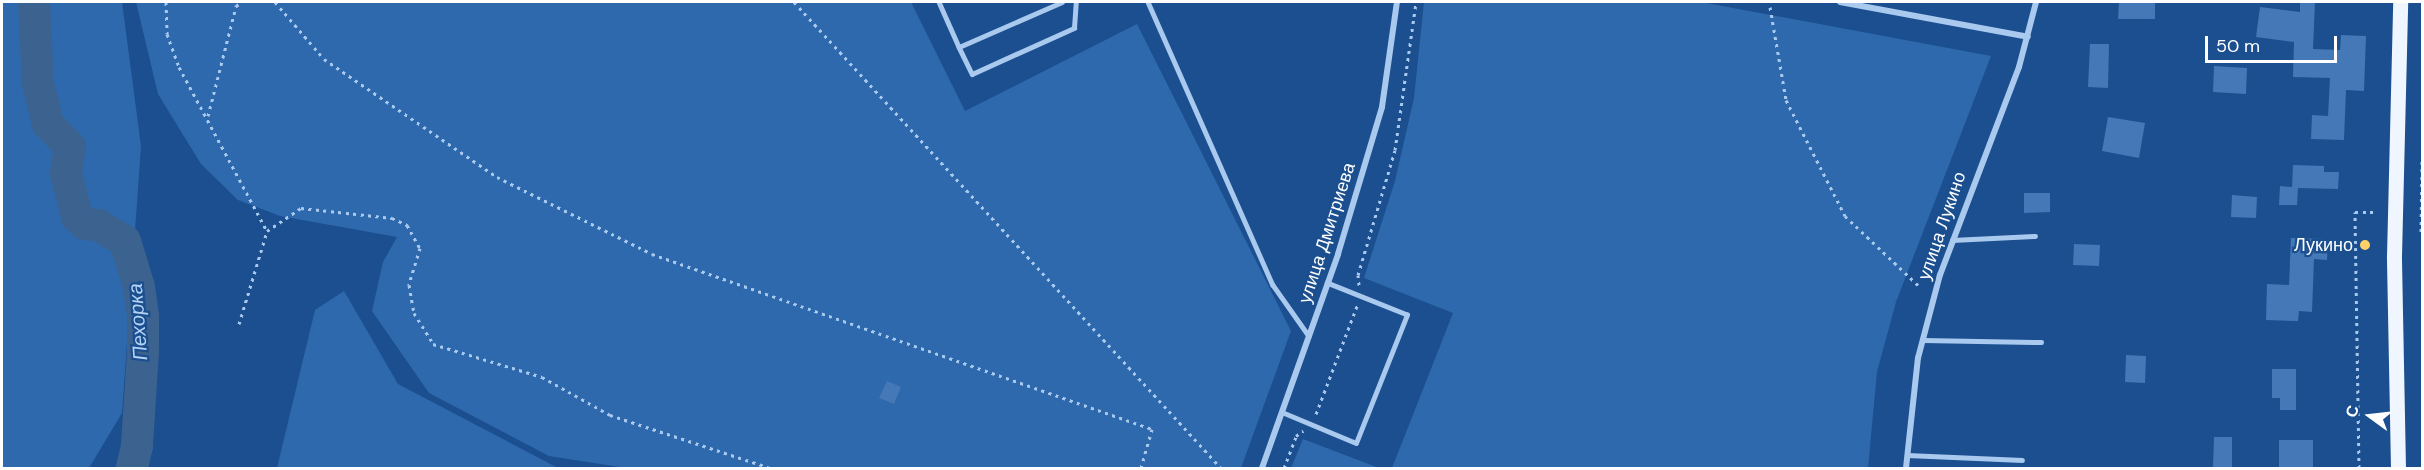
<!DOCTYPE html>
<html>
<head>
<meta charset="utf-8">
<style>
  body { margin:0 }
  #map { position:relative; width:2424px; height:470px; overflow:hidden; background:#1b4f8f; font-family:"DM Sans",sans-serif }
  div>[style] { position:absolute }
  .green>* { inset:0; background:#2e69ad }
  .river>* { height:32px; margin:-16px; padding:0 16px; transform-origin:16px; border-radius:16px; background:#3c6290 }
  .building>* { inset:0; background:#4478b7 }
  .path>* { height:3px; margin-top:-1.5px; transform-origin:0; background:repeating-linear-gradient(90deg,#a9c9ee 0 3px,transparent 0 7.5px) }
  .service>* { height:4.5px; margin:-2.25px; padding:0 2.25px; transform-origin:2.25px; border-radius:2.25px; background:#a9c9ee }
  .minor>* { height:6px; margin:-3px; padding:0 3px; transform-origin:3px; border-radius:3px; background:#a9c9ee }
  .primary>* { height:15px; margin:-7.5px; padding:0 7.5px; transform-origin:7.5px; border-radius:7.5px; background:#f0f6ff }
  .dots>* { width:16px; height:16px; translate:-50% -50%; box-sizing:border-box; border:3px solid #1b4f8f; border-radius:50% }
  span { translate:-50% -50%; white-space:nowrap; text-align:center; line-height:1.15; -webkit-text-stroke:4.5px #1b4f8f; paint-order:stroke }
  .street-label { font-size:18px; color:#fff }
  .poi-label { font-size:18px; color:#fff }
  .right { translate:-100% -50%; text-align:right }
  .water-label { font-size:20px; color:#b5d3f5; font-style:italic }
  .frame { position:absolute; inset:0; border:3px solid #fff; pointer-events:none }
  .north { position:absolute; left:2340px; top:386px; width:60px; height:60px; -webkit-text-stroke:4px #1b4f8f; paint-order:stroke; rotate:285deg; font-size:16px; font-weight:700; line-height:24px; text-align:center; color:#fff }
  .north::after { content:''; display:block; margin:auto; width:21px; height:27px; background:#fff; clip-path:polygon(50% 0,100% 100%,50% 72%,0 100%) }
  .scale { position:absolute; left:2205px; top:36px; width:132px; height:27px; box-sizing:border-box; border:3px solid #fff; border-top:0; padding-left:8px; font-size:18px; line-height:21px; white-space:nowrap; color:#fff; -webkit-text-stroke:4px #1b4f8f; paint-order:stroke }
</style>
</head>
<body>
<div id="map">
  <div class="green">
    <div style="clip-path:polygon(2px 2px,122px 2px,141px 146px,122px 413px,89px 468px,2px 468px)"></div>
    <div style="clip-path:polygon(136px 2px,911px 2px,965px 111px,1137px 24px,1291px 331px,1241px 468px,626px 468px,549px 456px,429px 393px,372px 311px,383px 262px,397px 237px,280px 216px,238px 200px,201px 164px,158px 94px)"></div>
    <div style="clip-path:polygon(1424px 2px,1701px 2px,1991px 56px,1896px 302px,1877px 372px,1868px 468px,1392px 468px,1453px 313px,1364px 278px,1395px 181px,1414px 98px)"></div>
    <div style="clip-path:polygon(344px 291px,398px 384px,558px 468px,277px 468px,315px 310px)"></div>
    <div style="clip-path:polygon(1303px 439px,1379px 468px,1291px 468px)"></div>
  </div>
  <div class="river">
    <div style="left:34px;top:2px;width:81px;rotate:87.2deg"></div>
    <div style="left:38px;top:83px;width:42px;rotate:76.3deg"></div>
    <div style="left:48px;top:124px;width:32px;rotate:46deg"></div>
    <div style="left:70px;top:147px;width:26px;rotate:99deg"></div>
    <div style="left:66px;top:173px;width:45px;rotate:76deg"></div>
    <div style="left:77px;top:217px;width:11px;rotate:41deg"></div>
    <div style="left:85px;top:224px;width:13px;rotate:4deg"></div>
    <div style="left:98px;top:225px;width:31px;rotate:31deg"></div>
    <div style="left:125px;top:241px;width:48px;rotate:73.1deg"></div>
    <div style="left:139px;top:287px;width:30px;rotate:82deg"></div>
    <div style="left:143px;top:317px;width:35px;rotate:90deg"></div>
    <div style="left:143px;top:352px;width:94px;rotate:93.7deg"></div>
    <div style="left:137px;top:446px;width:23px;rotate:103deg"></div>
  </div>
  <div class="building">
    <div style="clip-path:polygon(2119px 2px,2155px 2px,2155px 19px,2118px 19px)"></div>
    <div style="clip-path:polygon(2300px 2px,2315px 2px,2313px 49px,2340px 50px,2341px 35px,2366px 36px,2364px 91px,2346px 90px,2344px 140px,2311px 139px,2312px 115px,2328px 116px,2330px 78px,2293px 77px,2294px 42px,2256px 37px,2260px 7px,2300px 12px)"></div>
    <div style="clip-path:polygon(2090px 44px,2109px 44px,2108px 88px,2088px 87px)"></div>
    <div style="clip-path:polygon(2214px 66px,2247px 68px,2246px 94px,2213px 92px)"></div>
    <div style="clip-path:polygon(2108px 117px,2145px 123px,2139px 158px,2102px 151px)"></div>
    <div style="clip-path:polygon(2293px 165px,2324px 166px,2324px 172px,2339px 172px,2338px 189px,2298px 188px,2297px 205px,2279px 205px,2280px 186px,2292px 187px)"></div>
    <div style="clip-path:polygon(2024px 193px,2050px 193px,2050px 212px,2024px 213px)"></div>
    <div style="clip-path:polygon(2232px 195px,2257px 197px,2256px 218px,2231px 217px)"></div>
    <div style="clip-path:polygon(2291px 238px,2328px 239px,2327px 260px,2314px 259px,2312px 312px,2299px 311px,2298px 321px,2266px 320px,2267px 284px,2289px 285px)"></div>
    <div style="clip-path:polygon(2074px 244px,2100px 245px,2099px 266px,2073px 265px)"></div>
    <div style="clip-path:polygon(2126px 355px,2146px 356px,2145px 383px,2125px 382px)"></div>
    <div style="clip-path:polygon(2272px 369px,2296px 369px,2296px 410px,2280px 410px,2280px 398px,2272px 398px)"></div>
    <div style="clip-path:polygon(887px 381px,901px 387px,894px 404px,879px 398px)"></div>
    <div style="clip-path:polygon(2214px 437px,2232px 437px,2232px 468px,2213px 468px)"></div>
    <div style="clip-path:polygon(2279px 440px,2313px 440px,2313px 468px,2279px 468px)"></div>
  </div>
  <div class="path">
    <div style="left:166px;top:2px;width:32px;rotate:88deg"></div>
    <div style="left:167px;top:34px;width:35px;rotate:70deg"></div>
    <div style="left:179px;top:67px;width:186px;rotate:61.8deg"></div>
    <div style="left:267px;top:231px;width:41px;rotate:-34.1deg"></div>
    <div style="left:301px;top:208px;width:92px;rotate:6.3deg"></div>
    <div style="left:392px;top:218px;width:17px;rotate:25deg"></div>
    <div style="left:407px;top:225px;width:26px;rotate:61deg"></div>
    <div style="left:420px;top:248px;width:39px;rotate:107deg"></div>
    <div style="left:409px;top:285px;width:28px;rotate:80deg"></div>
    <div style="left:414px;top:313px;width:36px;rotate:58deg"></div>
    <div style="left:433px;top:344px;width:114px;rotate:16.8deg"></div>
    <div style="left:542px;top:377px;width:78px;rotate:29.2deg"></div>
    <div style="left:610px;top:415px;width:169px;rotate:18.3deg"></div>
    <div style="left:275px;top:2px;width:75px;rotate:49.3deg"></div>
    <div style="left:324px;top:59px;width:209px;rotate:34.3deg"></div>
    <div style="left:497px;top:177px;width:173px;rotate:26.4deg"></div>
    <div style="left:652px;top:254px;width:530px;rotate:19.29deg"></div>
    <div style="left:1152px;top:429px;width:41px;rotate:105.8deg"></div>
    <div style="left:794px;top:2px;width:632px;rotate:47.5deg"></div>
    <div style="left:1770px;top:7px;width:94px;rotate:80.2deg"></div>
    <div style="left:1786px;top:100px;width:130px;rotate:63deg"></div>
    <div style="left:1845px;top:216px;width:102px;rotate:43.4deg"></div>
    <div style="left:208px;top:116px;width:114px;rotate:-75.7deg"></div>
    <div style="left:236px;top:6px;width:7px;rotate:-34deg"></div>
    <div style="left:2421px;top:232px;width:72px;rotate:-89.2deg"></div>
    <div style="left:1359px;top:285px;width:10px;rotate:-96deg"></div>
    <div style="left:1358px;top:275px;width:130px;rotate:-73.5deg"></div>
    <div style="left:1395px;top:150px;width:149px;rotate:-81.9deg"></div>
    <div style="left:239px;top:324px;width:97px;rotate:-73.2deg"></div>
    <div style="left:1316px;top:414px;width:116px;rotate:-69.2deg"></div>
    <div style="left:1284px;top:468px;width:34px;rotate:-69deg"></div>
    <div style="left:1296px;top:436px;width:9px;rotate:-36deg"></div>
    <div style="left:2359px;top:468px;width:256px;rotate:-90.9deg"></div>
    <div style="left:2355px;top:212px;width:18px"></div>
  </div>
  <div class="service">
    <div style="left:939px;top:2px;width:49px;rotate:66deg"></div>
    <div style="left:959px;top:47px;width:112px;rotate:-23.6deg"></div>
    <div style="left:1148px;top:2px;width:309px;rotate:66.2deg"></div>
    <div style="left:1273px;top:285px;width:62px;rotate:54.8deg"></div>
    <div style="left:959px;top:47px;width:30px;rotate:64deg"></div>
    <div style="left:972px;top:74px;width:112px;rotate:-24.3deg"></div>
    <div style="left:1074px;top:28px;width:26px;rotate:-86deg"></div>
    <div style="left:1952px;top:240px;width:83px;rotate:-2.8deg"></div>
    <div style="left:1923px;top:340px;width:118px;rotate:1deg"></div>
    <div style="left:1282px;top:412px;width:80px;rotate:22.7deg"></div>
    <div style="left:1356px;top:443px;width:138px;rotate:-68.3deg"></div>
    <div style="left:1407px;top:315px;width:86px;rotate:-158.2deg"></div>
    <div style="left:1907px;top:455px;width:115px;rotate:2.5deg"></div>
  </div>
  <div class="minor">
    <div style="left:1840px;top:2px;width:191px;rotate:10.5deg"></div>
    <div style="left:1262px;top:468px;width:227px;rotate:-70.4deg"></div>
    <div style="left:1338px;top:254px;width:153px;rotate:-73.3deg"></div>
    <div style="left:1382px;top:107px;width:106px;rotate:-81.9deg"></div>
    <div style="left:1906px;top:468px;width:111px;rotate:-83.8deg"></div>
    <div style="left:1918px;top:358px;width:86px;rotate:-75.2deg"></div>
    <div style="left:1940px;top:275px;width:222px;rotate:-69.2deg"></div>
    <div style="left:2019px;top:67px;width:67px;rotate:-75.3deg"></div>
  </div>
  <div class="primary">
    <div style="left:2398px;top:468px;width:212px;rotate:-91.1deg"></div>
    <div style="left:2394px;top:256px;width:254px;rotate:-88.6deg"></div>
  </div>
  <div class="dots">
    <div style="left:2365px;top:245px;background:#ffd166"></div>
  </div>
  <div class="street-label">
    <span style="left:1942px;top:226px;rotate:-71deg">улица Лукино</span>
    <span style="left:1327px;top:233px;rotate:-72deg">улица Дмитриева</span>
  </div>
  <div class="poi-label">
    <span class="right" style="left:2353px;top:245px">Лукино</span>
  </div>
  <div class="water-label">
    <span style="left:138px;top:322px;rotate:-94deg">Пехорка</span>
  </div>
  <div class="frame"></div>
  <div class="north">С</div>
  <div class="scale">50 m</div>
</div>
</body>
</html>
